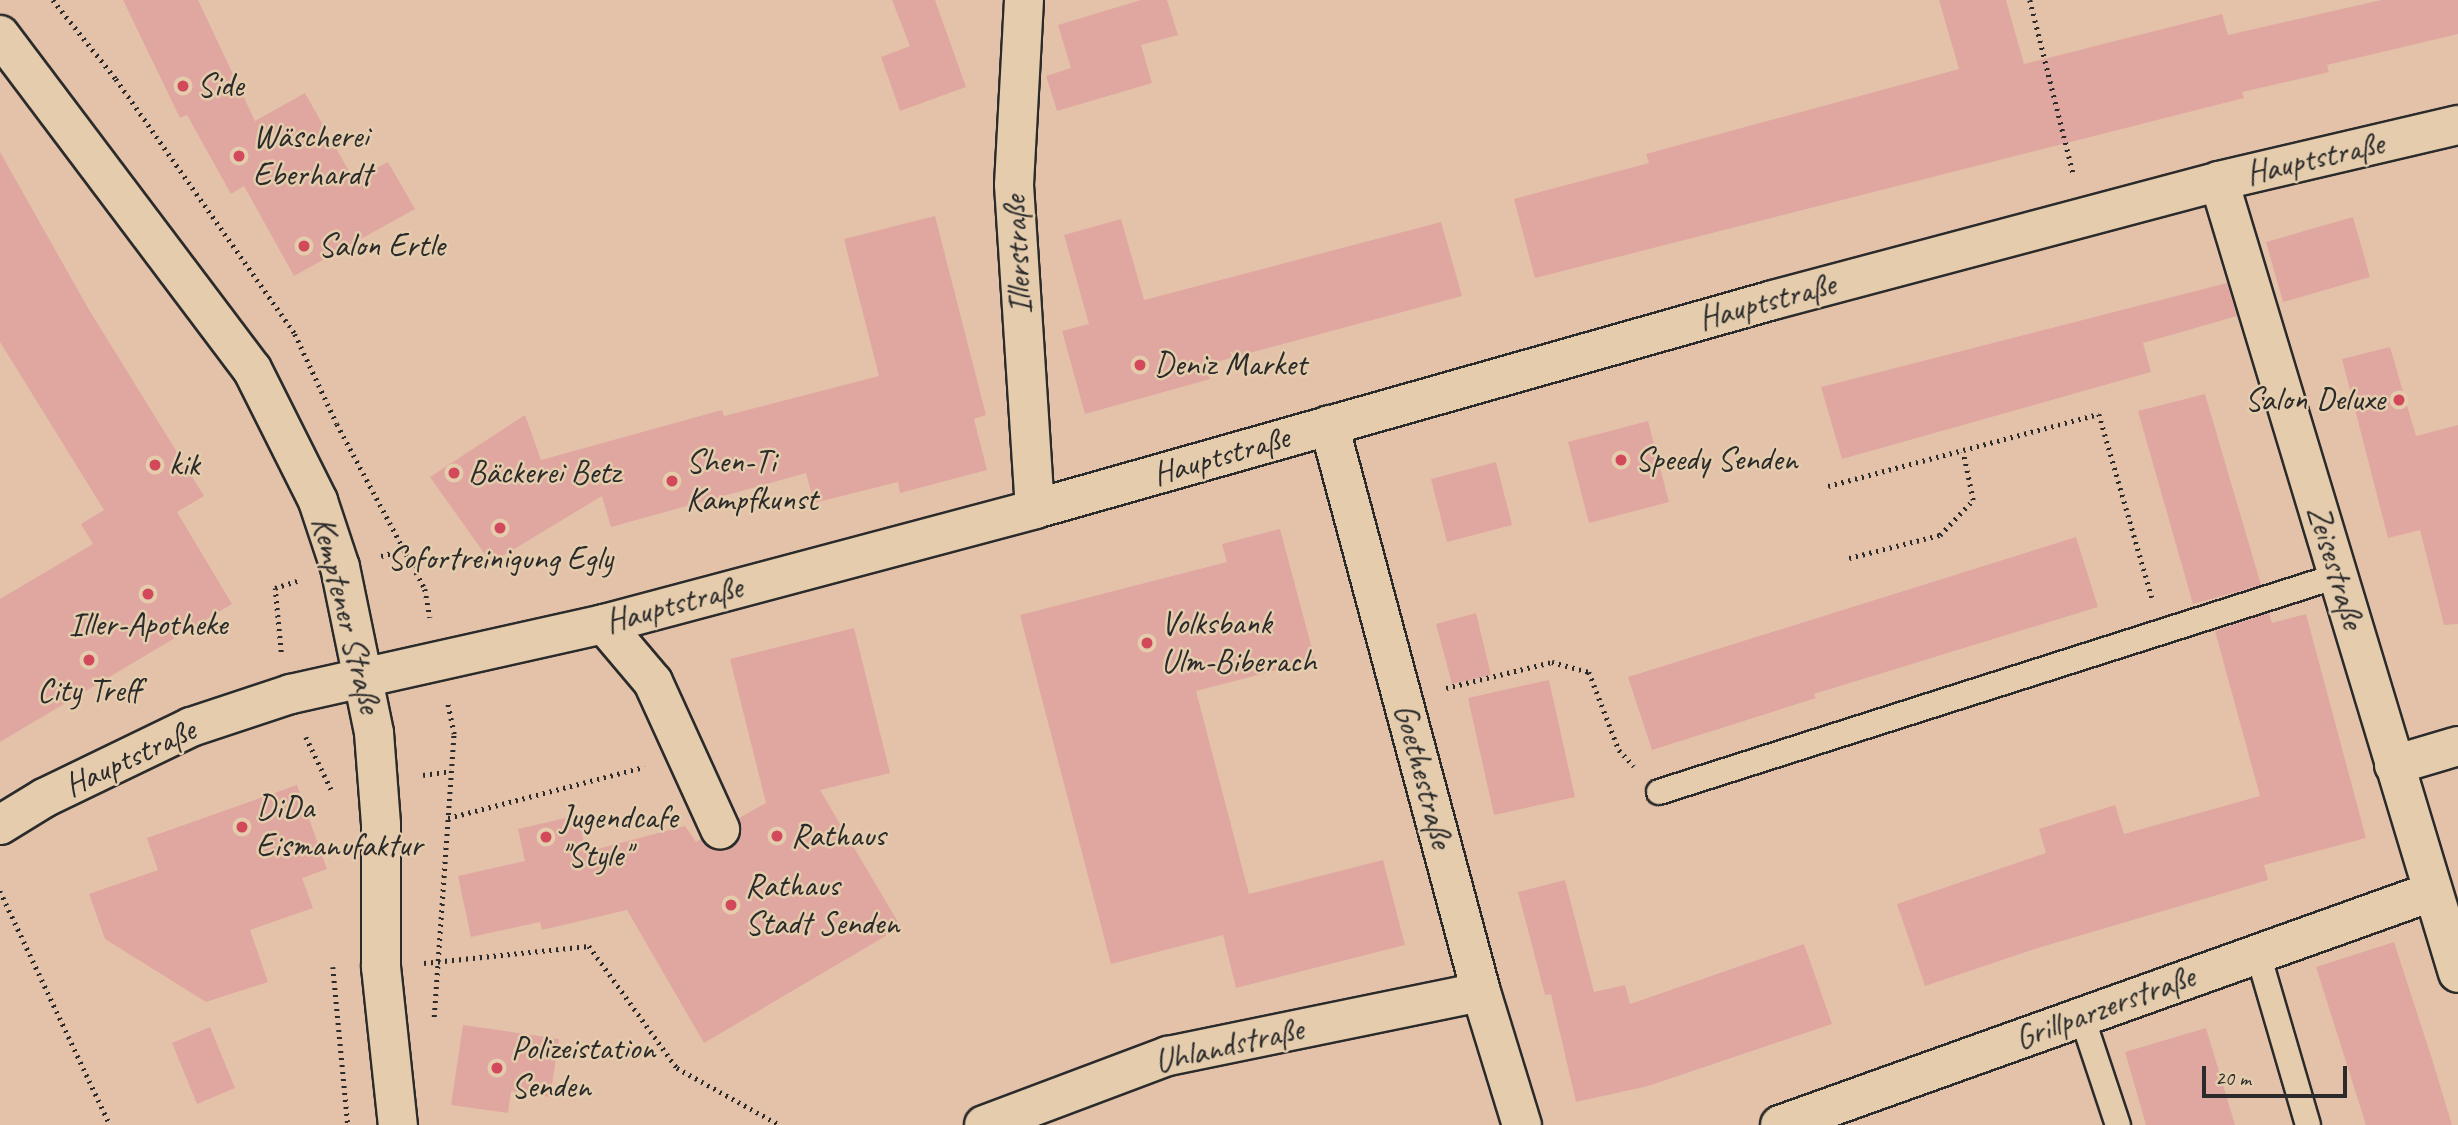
<!DOCTYPE html>
<html>
<head>
<meta charset="utf-8">
<style>
  body { margin:0 }
  #map { position:relative; width:2458px; height:1125px; overflow:hidden; background:#e4c2aa; font-family:Caveat,sans-serif }
  div>[style] { position:absolute }
  .building>* { inset:0; background:#e0a7a0 }
  .path>* { height:4.5px; margin-top:-2.25px; transform-origin:0; background:repeating-linear-gradient(90deg,#2b2b2b 0 2px,transparent 0 7px) }
  .roads { filter:drop-shadow(2px 0 #2b2b2b) drop-shadow(-2px 0 #2b2b2b) drop-shadow(0 2px #2b2b2b) drop-shadow(0 -2px #2b2b2b) }
  .lane>* { height:24px; margin:-12px; padding:0 12px; transform-origin:12px; border-radius:12px; background:#e4ccad }
  .street>* { height:38px; margin:-19px; padding:0 19px; transform-origin:19px; border-radius:19px; background:#e4ccad }
  .secondary>* { height:38px; margin:-19px; padding:0 19px; transform-origin:19px; border-radius:19px; background:#e4ccad }
  .dots>* { width:19px; height:19px; translate:-50% -50%; box-sizing:border-box; border:4px solid #e4ccad; border-radius:50% }
  span { translate:-50% -50%; white-space:nowrap; text-align:center; line-height:1.15; -webkit-text-stroke:5px #e4ccad; paint-order:stroke }
  .poi-label { font-size:33px; color:#2b2b2b }
  .left { translate:0 -50%; text-align:left }
  .right { translate:-100% -50%; text-align:right }
  .street-label { font-size:33px; color:#2b2b2b }
  .scale { position:absolute; left:2202px; top:1066px; width:145px; height:32px; box-sizing:border-box; border:4px solid #2b2b2b; border-top:0; padding-left:9px; font-size:21px; line-height:24px; white-space:nowrap; color:#2b2b2b; -webkit-text-stroke:5px #e4ccad; paint-order:stroke }
</style>
</head>
<body>
<div id="map">
  <div class="building">
    <div style="clip-path:polygon(123px 0,198px 0,255px 121px,305px 93px,354px 180px,388px 162px,415px 209px,294px 276px,244px 186px,231px 194px,187px 115px,180px 118px)"></div>
    <div style="clip-path:polygon(892px 0,935px 0,966px 87px,900px 111px,881px 57px,910px 46px)"></div>
    <div style="clip-path:polygon(1141px 0,1167px 0,1178px 35px,1141px 45px,1152px 83px,1057px 111px,1046px 76px,1071px 68px,1058px 25px)"></div>
    <div style="clip-path:polygon(1939px 0,2006px 0,2024px 64px,2222px 14px,2228px 35px,2381px 0,2458px 0,2458px 34px,2327px 65px,2329px 72px,2242px 92px,2244px 98px,1535px 278px,1514px 199px,1649px 163px,1646px 154px,1959px 69px)"></div>
    <div style="clip-path:polygon(0 152px,88px 308px,204px 496px,177px 512px,232px 604px,0 742px,0 599px,93px 544px,81px 524px,104px 510px,0 342px)"></div>
    <div style="clip-path:polygon(935px 216px,986px 415px,974px 419px,987px 470px,900px 493px,898px 482px,814px 503px,806px 473px,611px 527px,602px 496px,491px 563px,430px 477px,525px 415px,541px 460px,722px 410px,724px 416px,879px 376px,844px 239px)"></div>
    <div style="clip-path:polygon(2353px 217px,2370px 277px,2283px 302px,2266px 242px)"></div>
    <div style="clip-path:polygon(1121px 219px,1144px 300px,1441px 222px,1462px 296px,1205px 365px,1210px 379px,1085px 414px,1062px 331px,1089px 324px,1064px 235px)"></div>
    <div style="clip-path:polygon(2227px 283px,2237px 316px,2143px 343px,2151px 372px,1842px 459px,1821px 387px)"></div>
    <div style="clip-path:polygon(2390px 347px,2416px 436px,2458px 425px,2458px 624px,2444px 625px,2420px 530px,2388px 538px,2342px 359px)"></div>
    <div style="clip-path:polygon(2205px 394px,2261px 585px,2193px 604px,2138px 411px)"></div>
    <div style="clip-path:polygon(1648px 421px,1669px 502px,1589px 523px,1568px 442px)"></div>
    <div style="clip-path:polygon(1496px 462px,1512px 525px,1447px 542px,1431px 479px)"></div>
    <div style="clip-path:polygon(1280px 529px,1315px 660px,1196px 691px,1249px 894px,1383px 860px,1405px 945px,1236px 988px,1223px 935px,1111px 964px,1020px 615px,1227px 562px,1222px 544px)"></div>
    <div style="clip-path:polygon(2076px 537px,2098px 607px,1814px 694px,1816px 698px,1652px 750px,1628px 677px)"></div>
    <div style="clip-path:polygon(1476px 613px,1491px 675px,1452px 684px,1436px 624px)"></div>
    <div style="clip-path:polygon(2269px 613px,2272px 623px,2306px 614px,2366px 838px,2264px 865px,2268px 880px,2038px 948px,1925px 986px,1897px 904px,2046px 853px,2039px 829px,2115px 805px,2124px 834px,2260px 796px,2215px 631px)"></div>
    <div style="clip-path:polygon(854px 628px,890px 773px,820px 790px,901px 927px,704px 1043px,627px 910px,542px 930px,540px 922px,471px 937px,458px 876px,525px 861px,518px 829px,578px 815px,586px 852px,685px 826px,696px 842px,701px 839px,717px 851px,730px 849px,742px 832px,739px 818px,766px 803px,730px 659px)"></div>
    <div style="clip-path:polygon(1549px 680px,1575px 797px,1494px 815px,1468px 698px)"></div>
    <div style="clip-path:polygon(297px 785px,327px 869px,302px 878px,313px 908px,250px 930px,268px 982px,206px 1002px,105px 939px,89px 894px,158px 870px,147px 838px)"></div>
    <div style="clip-path:polygon(1565px 880px,1594px 992px,1625px 985px,1630px 1004px,1804px 944px,1832px 1024px,1648px 1086px,1576px 1102px,1551px 994px,1545px 995px,1518px 892px)"></div>
    <div style="clip-path:polygon(2394px 942px,2432px 1059px,2452px 1125px,2366px 1125px,2316px 967px)"></div>
    <div style="clip-path:polygon(463px 1025px,559px 1039px,550px 1097px,511px 1091px,508px 1113px,451px 1105px)"></div>
    <div style="clip-path:polygon(210px 1027px,235px 1088px,197px 1104px,172px 1043px)"></div>
    <div style="clip-path:polygon(2206px 1028px,2235px 1125px,2146px 1125px,2125px 1052px)"></div>
  </div>
  <div class="path">
    <div style="left:53px;top:0;width:101px;rotate:51.4deg"></div>
    <div style="left:116px;top:79px;width:312px;rotate:54.9deg"></div>
    <div style="left:295px;top:334px;width:99px;rotate:65deg"></div>
    <div style="left:337px;top:424px;width:187px;rotate:61.9deg"></div>
    <div style="left:425px;top:589px;width:29px;rotate:80deg"></div>
    <div style="left:2030px;top:0;width:181px;rotate:76deg"></div>
    <div style="left:1828px;top:486px;width:280px;rotate:-14.9deg"></div>
    <div style="left:2099px;top:414px;width:191px;rotate:73.9deg"></div>
    <div style="left:381px;top:556px;width:24px;rotate:-15deg"></div>
    <div style="left:1849px;top:558px;width:94px;rotate:-14.2deg"></div>
    <div style="left:1940px;top:535px;width:48px;rotate:-46.7deg"></div>
    <div style="left:1973px;top:500px;width:49px;rotate:-101.8deg"></div>
    <div style="left:281px;top:652px;width:64px;rotate:-95.4deg"></div>
    <div style="left:275px;top:588px;width:25px;rotate:-18deg"></div>
    <div style="left:1446px;top:688px;width:109px;rotate:-13.8deg"></div>
    <div style="left:1552px;top:662px;width:38px;rotate:15deg"></div>
    <div style="left:1589px;top:672px;width:84px;rotate:69deg"></div>
    <div style="left:1619px;top:750px;width:22px;rotate:47deg"></div>
    <div style="left:306px;top:737px;width:58px;rotate:64.3deg"></div>
    <div style="left:423px;top:775px;width:28px;rotate:-8deg"></div>
    <div style="left:448px;top:818px;width:203px;rotate:-14.6deg"></div>
    <div style="left:0;top:891px;width:259px;rotate:64.8deg"></div>
    <div style="left:424px;top:963px;width:166px;rotate:-5.9deg"></div>
    <div style="left:589px;top:946px;width:150px;rotate:54.2deg"></div>
    <div style="left:677px;top:1068px;width:118px;rotate:29deg"></div>
    <div style="left:333px;top:967px;width:159px;rotate:84.6deg"></div>
    <div style="left:434px;top:1017px;width:284px;rotate:-86deg"></div>
    <div style="left:454px;top:734px;width:30px;rotate:-102deg"></div>
  </div>
  <div class="roads">
    <div class="lane">
      <div style="left:1659px;top:792px;width:712px;rotate:-17.67deg"></div>
      <div style="left:2258px;top:954px;width:178px;rotate:73.7deg"></div>
      <div style="left:2082px;top:1017px;width:114px;rotate:71.6deg"></div>
    </div>
    <div class="street">
      <div style="left:1024px;top:0;width:185px;rotate:93.1deg"></div>
      <div style="left:1014px;top:185px;width:325px;rotate:86.3deg"></div>
      <div style="left:2219px;top:181px;width:827px;rotate:73.21deg"></div>
      <div style="left:1329px;top:425px;width:587px;rotate:74.99deg"></div>
      <div style="left:1481px;top:992px;width:139px;rotate:72.9deg"></div>
      <div style="left:604px;top:624px;width:76px;rotate:49.8deg"></div>
      <div style="left:653px;top:682px;width:162px;rotate:65.5deg"></div>
      <div style="left:2394px;top:765px;width:67px;rotate:-16.5deg"></div>
      <div style="left:984px;top:1125px;width:197px;rotate:-20.6deg"></div>
      <div style="left:1168px;top:1056px;width:319px;rotate:-11.6deg"></div>
      <div style="left:1780px;top:1125px;width:691px;rotate:-19.69deg"></div>
    </div>
    <div class="secondary">
      <div style="left:0;top:35px;width:418px;rotate:53deg"></div>
      <div style="left:252px;top:369px;width:148px;rotate:63.4deg"></div>
      <div style="left:318px;top:501px;width:70px;rotate:71.6deg"></div>
      <div style="left:340px;top:567px;width:169px;rotate:78.4deg"></div>
      <div style="left:374px;top:733px;width:92px;rotate:85.6deg"></div>
      <div style="left:381px;top:825px;width:142px;rotate:90deg"></div>
      <div style="left:381px;top:967px;width:159px;rotate:83.9deg"></div>
      <div style="left:0;top:825px;width:52px;rotate:-31.5deg"></div>
      <div style="left:44px;top:798px;width:163px;rotate:-25.8deg"></div>
      <div style="left:191px;top:727px;width:105px;rotate:-18.3deg"></div>
      <div style="left:291px;top:694px;width:321px;rotate:-12.6deg"></div>
      <div style="left:604px;top:624px;width:446px;rotate:-14.9deg"></div>
      <div style="left:1035px;top:509px;width:767px;rotate:-15.81deg"></div>
      <div style="left:1773px;top:300px;width:462px;rotate:-14.9deg"></div>
      <div style="left:2219px;top:181px;width:245px;rotate:-13.2deg"></div>
    </div>
  </div>
  <div class="dots">
    <div style="left:183px;top:86px;background:#d1495b"></div>
    <div style="left:239px;top:156px;background:#d1495b"></div>
    <div style="left:304px;top:246px;background:#d1495b"></div>
    <div style="left:1140px;top:365px;background:#d1495b"></div>
    <div style="left:2399px;top:400px;background:#d1495b"></div>
    <div style="left:1621px;top:460px;background:#d1495b"></div>
    <div style="left:155px;top:465px;background:#d1495b"></div>
    <div style="left:454px;top:473px;background:#d1495b"></div>
    <div style="left:672px;top:481px;background:#d1495b"></div>
    <div style="left:500px;top:528px;background:#d1495b"></div>
    <div style="left:148px;top:594px;background:#d1495b"></div>
    <div style="left:1147px;top:643px;background:#d1495b"></div>
    <div style="left:89px;top:660px;background:#d1495b"></div>
    <div style="left:242px;top:827px;background:#d1495b"></div>
    <div style="left:777px;top:836px;background:#d1495b"></div>
    <div style="left:546px;top:837px;background:#d1495b"></div>
    <div style="left:731px;top:905px;background:#d1495b"></div>
    <div style="left:497px;top:1068px;background:#d1495b"></div>
  </div>
  <div class="poi-label">
    <span class="left" style="left:197px;top:86px">Side</span>
    <span class="left" style="left:253px;top:156px">Wäscherei<br>Eberhardt</span>
    <span class="left" style="left:318px;top:246px">Salon Ertle</span>
    <span class="left" style="left:1154px;top:365px">Deniz Market</span>
    <span class="right" style="left:2385px;top:400px">Salon Deluxe</span>
    <span class="left" style="left:1635px;top:460px">Speedy Senden</span>
    <span class="left" style="left:686px;top:481px">Shen-Ti<br>Kampfkunst</span>
    <span class="left" style="left:169px;top:465px">kik</span>
    <span class="left" style="left:468px;top:473px">Bäckerei Betz</span>
    <span style="left:500px;top:559px">Sofortreinigung Egly</span>
    <span class="left" style="left:1161px;top:643px">Volksbank<br>Ulm-Biberach</span>
    <span style="left:148px;top:625px">Iller-Apotheke</span>
    <span style="left:89px;top:691px">City Treff</span>
    <span class="left" style="left:256px;top:827px">DiDa<br>Eismanufaktur</span>
    <span class="left" style="left:560px;top:837px">Jugendcafe<br>"Style"</span>
    <span class="left" style="left:791px;top:836px">Rathaus</span>
    <span class="left" style="left:745px;top:905px">Rathaus<br>Stadt Senden</span>
    <span class="left" style="left:511px;top:1068px">Polizeistation<br>Senden</span>
  </div>
  <div class="street-label">
    <span style="left:2315px;top:159px;rotate:-13deg">Hauptstraße</span>
    <span style="left:1018px;top:255px;rotate:-93deg">Illerstraße</span>
    <span style="left:1767px;top:302px;rotate:-15deg">Hauptstraße</span>
    <span style="left:1221px;top:456px;rotate:-16deg">Hauptstraße</span>
    <span style="left:2335px;top:567px;rotate:73deg">Zeisestraße</span>
    <span style="left:674px;top:605px;rotate:-15deg">Hauptstraße</span>
    <span style="left:346px;top:615px;rotate:76deg">Kemptener Straße</span>
    <span style="left:130px;top:758px;rotate:-25deg">Hauptstraße</span>
    <span style="left:1423px;top:776px;rotate:75deg">Goethestraße</span>
    <span style="left:2105px;top:1008px;rotate:-20deg">Grillparzerstraße</span>
    <span style="left:1229px;top:1046px;rotate:-13deg">Uhlandstraße</span>
  </div>
  <div class="scale">20 m</div>
</div>
</body>
</html>
